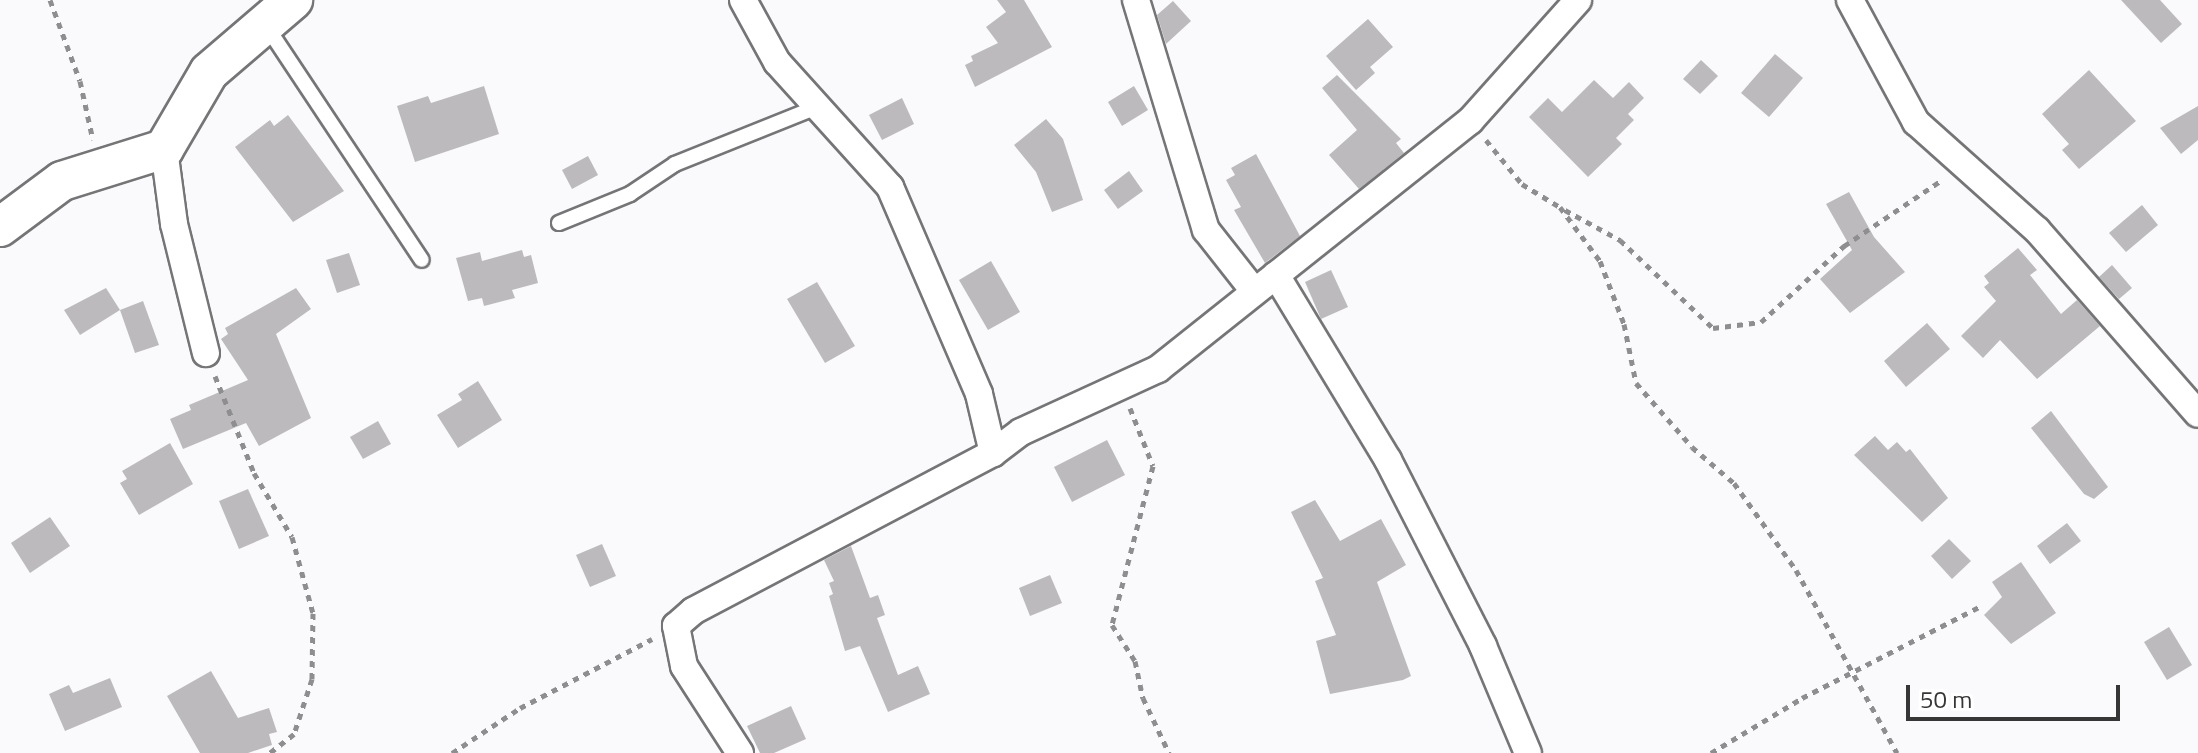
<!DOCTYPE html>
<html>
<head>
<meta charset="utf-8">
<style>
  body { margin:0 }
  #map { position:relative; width:2198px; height:753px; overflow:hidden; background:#fafafd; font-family:"Titillium Web",sans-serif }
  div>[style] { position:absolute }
  .building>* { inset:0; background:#bcbabc }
  .path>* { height:5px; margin-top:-2.5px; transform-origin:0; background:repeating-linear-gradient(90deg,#8e8e90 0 6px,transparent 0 12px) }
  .roads { filter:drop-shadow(2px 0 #757577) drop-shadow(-2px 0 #757577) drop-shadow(0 2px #757577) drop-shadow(0 -2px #757577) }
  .lane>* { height:14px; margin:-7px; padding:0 7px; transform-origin:7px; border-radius:7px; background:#fff }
  .street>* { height:26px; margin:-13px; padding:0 13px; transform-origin:13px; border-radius:13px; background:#fff }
  .secondary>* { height:38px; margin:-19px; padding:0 19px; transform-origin:19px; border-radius:19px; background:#fff }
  span { translate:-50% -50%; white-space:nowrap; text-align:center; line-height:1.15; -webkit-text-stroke:6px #fff; paint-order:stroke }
  .scale { position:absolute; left:1906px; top:685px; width:214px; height:36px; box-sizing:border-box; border:4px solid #363637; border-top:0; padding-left:10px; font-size:24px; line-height:28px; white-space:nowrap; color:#363637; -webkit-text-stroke:6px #fff; paint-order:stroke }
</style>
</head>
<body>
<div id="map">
  <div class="building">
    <div style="clip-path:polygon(997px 0,1024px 0,1052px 47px,975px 87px,965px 65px,973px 61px,971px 56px,998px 43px,986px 27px,1006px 12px)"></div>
    <div style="clip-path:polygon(2121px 0,2160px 0,2182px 24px,2161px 43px)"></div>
    <div style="clip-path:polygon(1173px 1px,1191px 21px,1166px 44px,1157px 15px)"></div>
    <div style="clip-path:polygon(1368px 19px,1393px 47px,1370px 67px,1375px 73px,1356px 90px,1326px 56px)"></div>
    <div style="clip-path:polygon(1775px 54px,1803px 78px,1769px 117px,1741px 93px)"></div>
    <div style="clip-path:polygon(1701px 60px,1718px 76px,1700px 94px,1683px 79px)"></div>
    <div style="clip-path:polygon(2089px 70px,2136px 121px,2079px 169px,2062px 150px,2069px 144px,2042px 114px)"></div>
    <div style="clip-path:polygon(1337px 75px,1401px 139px,1396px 143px,1404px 153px,1359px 189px,1329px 155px,1357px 130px,1322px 88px)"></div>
    <div style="clip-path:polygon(1594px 80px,1613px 98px,1629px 82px,1644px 98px,1628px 114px,1634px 120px,1616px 138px,1622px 144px,1588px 177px,1529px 117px,1548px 98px,1562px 112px)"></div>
    <div style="clip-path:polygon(484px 86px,499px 134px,415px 162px,397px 106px,428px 96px,431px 103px)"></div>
    <div style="clip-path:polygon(1134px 86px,1148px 110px,1122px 126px,1108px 102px)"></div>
    <div style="clip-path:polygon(902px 98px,914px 124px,882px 140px,869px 115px)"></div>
    <div style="clip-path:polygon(2198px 106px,2198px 140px,2181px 154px,2160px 128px)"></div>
    <div style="clip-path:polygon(288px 115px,344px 191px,293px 222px,235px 147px,270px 120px,274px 126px)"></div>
    <div style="clip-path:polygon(1046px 119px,1063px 139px,1083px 200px,1052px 212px,1036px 172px,1014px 145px)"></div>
    <div style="clip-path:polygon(1256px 154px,1300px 236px,1265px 263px,1234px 210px,1241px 207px,1226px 180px,1235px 175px,1231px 168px)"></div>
    <div style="clip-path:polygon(588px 156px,598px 175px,572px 189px,562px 170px)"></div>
    <div style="clip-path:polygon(1129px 171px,1143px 191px,1118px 209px,1104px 190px)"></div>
    <div style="clip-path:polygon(1849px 192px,1874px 237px,1905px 272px,1850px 313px,1820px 279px,1852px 250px,1826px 204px)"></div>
    <div style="clip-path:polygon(2142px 205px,2158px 225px,2126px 252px,2109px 233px)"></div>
    <div style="clip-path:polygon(2018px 248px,2037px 270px,2030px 275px,2061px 314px,2077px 300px,2100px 326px,2037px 379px,2000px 340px,1983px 358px,1961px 336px,1996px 301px,1984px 287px,1989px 283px,1984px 276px)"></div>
    <div style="clip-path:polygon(522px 250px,524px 257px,531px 255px,538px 283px,512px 290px,515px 298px,484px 306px,482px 298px,468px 301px,456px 258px,480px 252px,482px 261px)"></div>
    <div style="clip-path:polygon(349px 253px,360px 285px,337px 293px,326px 260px)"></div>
    <div style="clip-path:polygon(991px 261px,1020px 312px,988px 330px,959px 280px)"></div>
    <div style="clip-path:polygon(2112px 265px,2132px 288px,2119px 299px,2099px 277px)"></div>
    <div style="clip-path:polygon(1331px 270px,1348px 307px,1321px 319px,1305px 282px)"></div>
    <div style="clip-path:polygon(817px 282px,855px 346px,825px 363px,787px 299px)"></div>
    <div style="clip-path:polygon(106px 288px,120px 310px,80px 335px,64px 310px)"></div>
    <div style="clip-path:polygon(296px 288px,311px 309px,276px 334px,311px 418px,259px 446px,246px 423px,183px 449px,170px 419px,191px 410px,189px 405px,248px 380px,221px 339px,228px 334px,225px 328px)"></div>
    <div style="clip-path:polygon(143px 301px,159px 345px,135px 353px,120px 310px)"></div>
    <div style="clip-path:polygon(1927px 323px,1950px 349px,1906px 387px,1884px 361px)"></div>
    <div style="clip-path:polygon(478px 381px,502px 420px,458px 448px,437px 415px,462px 400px,458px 394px)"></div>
    <div style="clip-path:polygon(2051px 411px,2108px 487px,2094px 499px,2084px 494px,2031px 428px)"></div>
    <div style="clip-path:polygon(378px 421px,391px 444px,363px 459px,350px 437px)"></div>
    <div style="clip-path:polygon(1875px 436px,1888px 450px,1897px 442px,1906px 452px,1910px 449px,1948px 498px,1922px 522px,1854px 455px)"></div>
    <div style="clip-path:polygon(1107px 440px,1125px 475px,1072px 502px,1054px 467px)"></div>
    <div style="clip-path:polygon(170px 443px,193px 484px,139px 515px,120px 483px,127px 479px,122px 471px)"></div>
    <div style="clip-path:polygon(248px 489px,269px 536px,239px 549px,219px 501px)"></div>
    <div style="clip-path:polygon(1315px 500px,1340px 541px,1381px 519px,1406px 565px,1377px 582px,1411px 676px,1403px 680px,1330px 694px,1316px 641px,1336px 635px,1315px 581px,1323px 578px,1291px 512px)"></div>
    <div style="clip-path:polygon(50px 517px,70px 546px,30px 573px,11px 543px)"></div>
    <div style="clip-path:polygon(2067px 523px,2081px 541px,2050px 564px,2037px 546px)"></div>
    <div style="clip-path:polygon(1949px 539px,1971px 561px,1952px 579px,1931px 556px)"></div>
    <div style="clip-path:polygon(602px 544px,616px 576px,590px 587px,576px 555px)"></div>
    <div style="clip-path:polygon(851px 546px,870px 598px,878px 595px,885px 615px,877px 618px,898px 675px,918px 666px,930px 694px,888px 712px,860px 646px,845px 651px,829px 596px,833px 594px,829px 583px,834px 581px,824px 560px)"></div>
    <div style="clip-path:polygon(2021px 562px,2056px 613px,2011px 644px,1984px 615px,2002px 597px,1992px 582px)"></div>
    <div style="clip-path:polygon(1050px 575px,1062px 603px,1030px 616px,1019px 588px)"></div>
    <div style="clip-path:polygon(2169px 627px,2192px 665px,2167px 680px,2144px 642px)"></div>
    <div style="clip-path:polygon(211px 671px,238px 718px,269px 708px,277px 732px,269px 734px,272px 745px,248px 753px,200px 753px,167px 696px)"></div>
    <div style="clip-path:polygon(110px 678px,122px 707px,65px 731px,49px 694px,69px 685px,73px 693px)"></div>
    <div style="clip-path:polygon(791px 706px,806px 739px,774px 753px,760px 753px,747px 726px)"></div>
  </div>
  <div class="path">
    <div style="left:50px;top:0;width:86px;rotate:69.7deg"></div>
    <div style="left:80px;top:81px;width:60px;rotate:77.6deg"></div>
    <div style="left:1486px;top:140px;width:57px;rotate:50.7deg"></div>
    <div style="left:1522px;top:184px;width:44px;rotate:31.2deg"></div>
    <div style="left:1560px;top:207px;width:67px;rotate:53.5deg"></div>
    <div style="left:1600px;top:261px;width:67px;rotate:69.1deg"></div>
    <div style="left:1624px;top:324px;width:60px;rotate:78.5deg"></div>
    <div style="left:1636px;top:383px;width:85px;rotate:48.8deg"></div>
    <div style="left:1692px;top:447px;width:55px;rotate:40.6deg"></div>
    <div style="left:1734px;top:483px;width:107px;rotate:54.5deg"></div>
    <div style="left:1796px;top:570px;width:209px;rotate:61.1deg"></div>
    <div style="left:1565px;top:210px;width:63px;rotate:28.6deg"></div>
    <div style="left:1620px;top:240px;width:128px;rotate:43.4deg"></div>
    <div style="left:1713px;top:328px;width:48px;rotate:-7.1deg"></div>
    <div style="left:1761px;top:322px;width:113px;rotate:-42.5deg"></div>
    <div style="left:1844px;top:246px;width:118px;rotate:-34deg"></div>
    <div style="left:215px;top:376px;width:105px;rotate:68.1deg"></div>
    <div style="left:254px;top:473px;width:74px;rotate:59.3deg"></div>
    <div style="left:292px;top:537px;width:79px;rotate:74.6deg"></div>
    <div style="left:313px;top:613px;width:66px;rotate:90.9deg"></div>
    <div style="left:312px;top:679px;width:58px;rotate:108.1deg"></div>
    <div style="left:294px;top:734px;width:31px;rotate:142deg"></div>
    <div style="left:1130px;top:408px;width:62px;rotate:68.4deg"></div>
    <div style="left:1153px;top:466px;width:164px;rotate:104.5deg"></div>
    <div style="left:1112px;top:625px;width:43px;rotate:57.4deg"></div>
    <div style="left:1135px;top:661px;width:38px;rotate:78deg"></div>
    <div style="left:1143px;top:698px;width:61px;rotate:64.7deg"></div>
    <div style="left:452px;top:753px;width:82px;rotate:-33.5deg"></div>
    <div style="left:520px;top:708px;width:149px;rotate:-27.6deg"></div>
    <div style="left:1711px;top:753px;width:106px;rotate:-31.1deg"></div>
    <div style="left:1802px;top:698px;width:199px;rotate:-27.2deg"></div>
  </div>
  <div class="roads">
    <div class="lane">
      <div style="left:265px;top:24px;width:283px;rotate:56.4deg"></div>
      <div style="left:559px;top:223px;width:77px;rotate:-22.2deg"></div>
      <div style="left:630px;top:194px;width:54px;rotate:-33.7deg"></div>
      <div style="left:675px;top:164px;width:150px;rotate:-21.9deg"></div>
    </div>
    <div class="street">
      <div style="left:743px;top:0;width:71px;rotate:61.3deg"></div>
      <div style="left:777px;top:62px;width:169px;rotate:47.9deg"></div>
      <div style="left:890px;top:187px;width:225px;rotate:66.7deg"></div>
      <div style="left:979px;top:394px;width:61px;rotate:76.7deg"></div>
      <div style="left:1136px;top:0;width:240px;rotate:73.1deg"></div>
      <div style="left:1206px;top:230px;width:78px;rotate:51.8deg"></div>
      <div style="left:1850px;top:0;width:139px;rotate:61.6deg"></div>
      <div style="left:1916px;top:122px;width:162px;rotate:41.8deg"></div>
      <div style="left:2037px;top:230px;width:244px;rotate:48.8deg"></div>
      <div style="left:164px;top:149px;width:76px;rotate:82.4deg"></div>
      <div style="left:174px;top:224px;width:133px;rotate:76.1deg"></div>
      <div style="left:1276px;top:275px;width:216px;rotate:58.8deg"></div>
      <div style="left:1388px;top:460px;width:209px;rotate:62.9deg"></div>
      <div style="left:1483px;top:646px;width:116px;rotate:67.2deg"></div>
      <div style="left:740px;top:753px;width:103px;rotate:-122.8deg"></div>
      <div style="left:684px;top:666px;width:41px;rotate:-101.3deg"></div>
      <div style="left:676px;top:626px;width:23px;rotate:-41deg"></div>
      <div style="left:693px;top:611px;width:339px;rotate:-27.8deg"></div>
      <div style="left:993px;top:453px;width:35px;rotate:-37deg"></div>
      <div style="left:1021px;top:432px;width:151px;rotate:-24.7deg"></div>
      <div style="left:1158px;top:369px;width:399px;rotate:-38.5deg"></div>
      <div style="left:1470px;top:121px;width:162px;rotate:-48.2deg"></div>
    </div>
    <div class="secondary">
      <div style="left:0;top:227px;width:77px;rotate:-36.6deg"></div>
      <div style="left:62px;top:181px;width:107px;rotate:-17.4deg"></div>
      <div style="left:164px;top:149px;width:89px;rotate:-59.7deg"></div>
      <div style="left:209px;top:72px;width:111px;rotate:-40.6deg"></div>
    </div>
  </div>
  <div class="scale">50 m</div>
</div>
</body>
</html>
